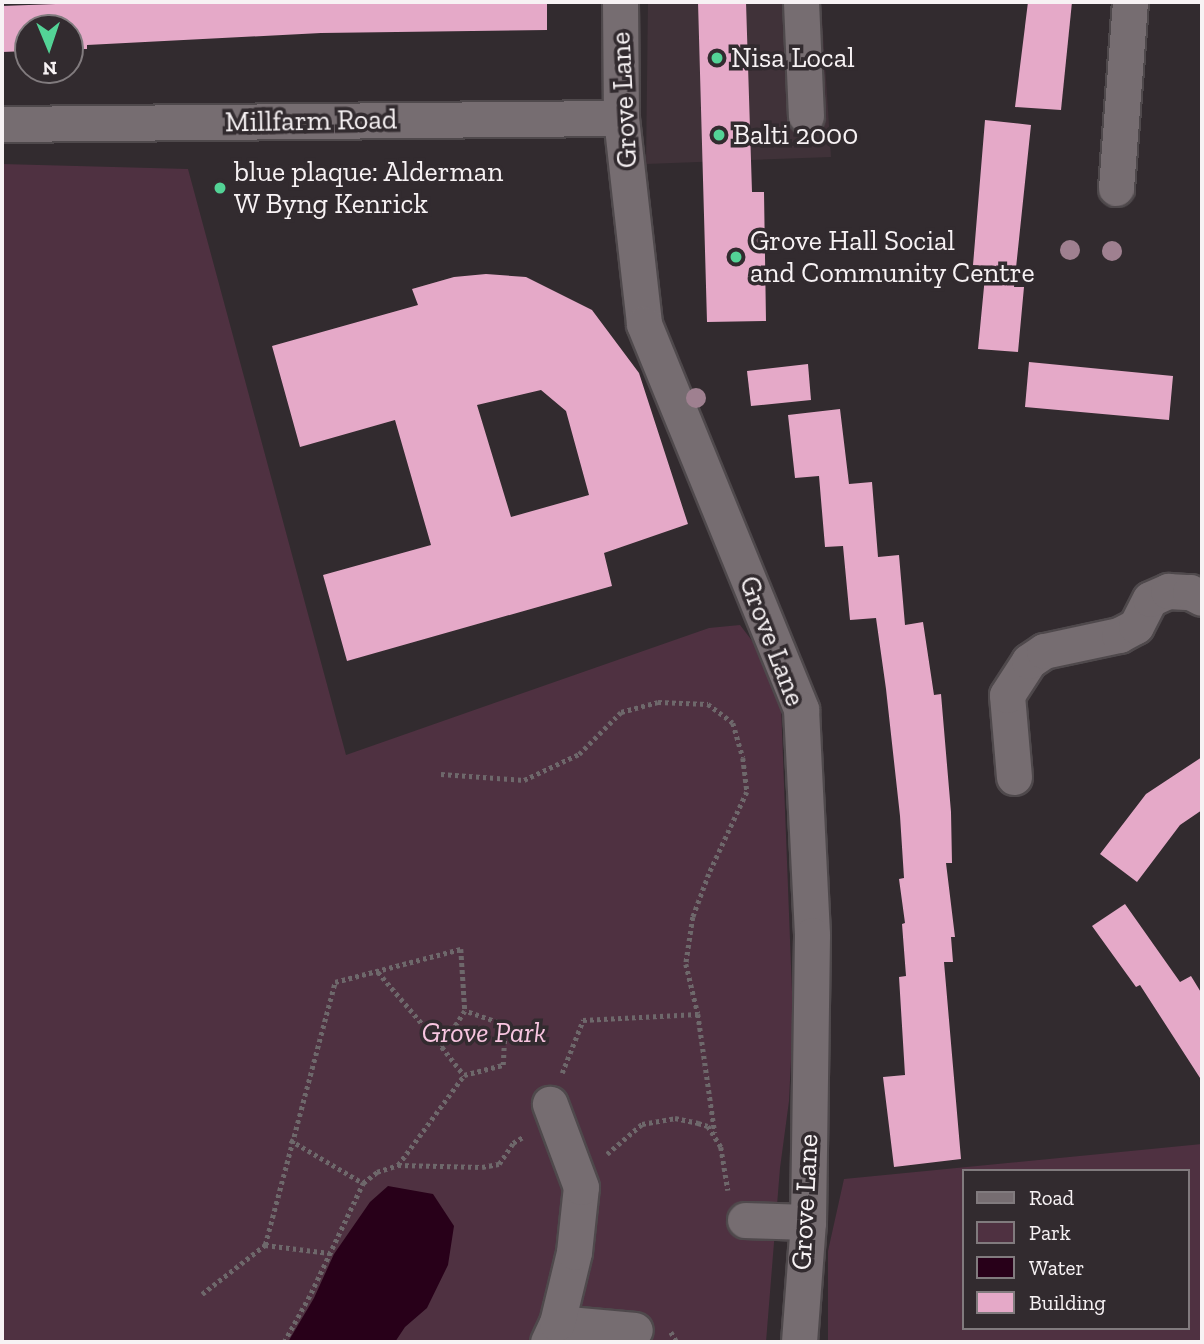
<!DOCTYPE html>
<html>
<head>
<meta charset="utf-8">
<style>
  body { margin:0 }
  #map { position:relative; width:1204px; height:1344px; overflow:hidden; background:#322b2f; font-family:"Zilla Slab",serif }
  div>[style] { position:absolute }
  .built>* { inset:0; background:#403239 }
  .green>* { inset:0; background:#4f3141 }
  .water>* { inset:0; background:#280019 }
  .building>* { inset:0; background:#e5a9c8 }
  .path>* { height:4.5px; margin-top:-2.25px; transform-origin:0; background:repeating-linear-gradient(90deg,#6e686b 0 3.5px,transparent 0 7px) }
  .roads { filter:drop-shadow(2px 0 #4f494c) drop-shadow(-2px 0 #4f494c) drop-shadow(0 2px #4f494c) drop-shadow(0 -2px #4f494c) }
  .minor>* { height:35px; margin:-17.5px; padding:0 17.5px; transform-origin:17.5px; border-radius:17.5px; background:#766d71 }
  .trees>* { width:20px; height:20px; margin:-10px; border-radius:50%; background:#9f8090 }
  .dots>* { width:19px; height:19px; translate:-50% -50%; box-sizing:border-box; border:4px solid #322b2f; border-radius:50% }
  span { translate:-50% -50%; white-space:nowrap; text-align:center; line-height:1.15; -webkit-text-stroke:7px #322b2f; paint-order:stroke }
  .poi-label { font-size:28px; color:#f7f2f4 }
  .left { translate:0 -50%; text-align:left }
  .street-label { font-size:28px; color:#f7f2f4 }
  .park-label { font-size:28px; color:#f8c5e0; font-style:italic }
  .frame { position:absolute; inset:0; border:4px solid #f7f2f4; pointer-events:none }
  .legend { position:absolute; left:962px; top:1169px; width:228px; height:161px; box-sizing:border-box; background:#322b2f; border:2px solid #817b7e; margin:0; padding:9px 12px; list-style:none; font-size:21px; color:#f7f2f4 }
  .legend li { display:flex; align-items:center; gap:14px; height:35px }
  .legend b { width:35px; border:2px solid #817b7e }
  .north { position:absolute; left:14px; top:14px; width:70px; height:70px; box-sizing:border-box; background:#322b2f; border:2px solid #817b7e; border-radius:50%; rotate:178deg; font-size:19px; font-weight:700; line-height:28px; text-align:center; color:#f7f2f4 }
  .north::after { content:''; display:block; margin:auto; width:24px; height:32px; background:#53d396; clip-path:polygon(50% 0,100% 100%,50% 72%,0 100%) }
</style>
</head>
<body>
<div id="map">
  <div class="built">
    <div style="clip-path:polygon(648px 2px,821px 2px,831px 157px,646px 164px)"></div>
  </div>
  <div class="green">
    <div style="clip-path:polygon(2px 164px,188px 169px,346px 755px,709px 628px,740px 625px,763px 655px,781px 705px,793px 1018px,789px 1101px,780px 1168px,766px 1342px,2px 1342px)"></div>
    <div style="clip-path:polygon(evenodd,1202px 1144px,1202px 1342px,828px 1342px,828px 1251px,844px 1179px,1202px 1144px,964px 1171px,1188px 1171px,1188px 1328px,964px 1328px,964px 1171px)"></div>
  </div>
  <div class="water">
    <div style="clip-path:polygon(388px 1186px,433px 1194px,454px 1226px,448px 1265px,427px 1308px,405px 1327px,395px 1342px,288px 1342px,314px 1298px,334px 1254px,370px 1202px)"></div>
  </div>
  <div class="building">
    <div style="clip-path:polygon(109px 2px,547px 2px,547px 30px,321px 33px,87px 45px,87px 49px,70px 49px,70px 28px,28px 28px,28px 51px,2px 52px,2px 6px)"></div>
    <div style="clip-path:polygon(698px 2px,746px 2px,752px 192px,764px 192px,766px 321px,707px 322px)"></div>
    <div style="clip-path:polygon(1028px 2px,1072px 2px,1061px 110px,1015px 107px)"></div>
    <div style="clip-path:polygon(985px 120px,1031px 125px,1014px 287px,1024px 287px,1018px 352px,978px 349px,986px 266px,973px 265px)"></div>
    <div style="clip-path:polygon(evenodd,486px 274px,526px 277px,592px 310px,639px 373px,688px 524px,604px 553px,612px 586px,347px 661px,323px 575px,431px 545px,395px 420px,300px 447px,272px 346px,418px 305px,412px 289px,454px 277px,486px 274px,541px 390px,566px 411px,589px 495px,511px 517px,477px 405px,541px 390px)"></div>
    <div style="clip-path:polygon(1029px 362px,1173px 376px,1169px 420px,1025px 407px)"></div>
    <div style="clip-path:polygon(808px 364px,811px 400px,751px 406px,747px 371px)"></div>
    <div style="clip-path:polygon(840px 409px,849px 484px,872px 482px,878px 557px,899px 555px,905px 625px,923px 622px,934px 695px,941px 694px,951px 812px,952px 863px,946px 863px,955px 937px,951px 937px,953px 962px,944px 962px,961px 1159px,894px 1167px,883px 1077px,905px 1075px,899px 977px,906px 976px,902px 924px,905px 923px,899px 879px,904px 878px,900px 816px,886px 689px,876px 618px,850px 620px,843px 546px,825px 547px,819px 476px,795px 478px,788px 415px)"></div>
    <div style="clip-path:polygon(1202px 757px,1202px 810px,1180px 825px,1137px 882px,1100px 854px,1146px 794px)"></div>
    <div style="clip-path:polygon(1125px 904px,1180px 982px,1191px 976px,1202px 994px,1202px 1081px,1140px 985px,1136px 987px,1092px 926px)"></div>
  </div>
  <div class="path">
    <div style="left:441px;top:774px;width:83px;rotate:4.1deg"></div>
    <div style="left:524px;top:780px;width:61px;rotate:-25.3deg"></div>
    <div style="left:579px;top:754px;width:59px;rotate:-45deg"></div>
    <div style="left:621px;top:712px;width:38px;rotate:-15deg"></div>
    <div style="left:658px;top:702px;width:50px;rotate:2.3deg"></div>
    <div style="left:708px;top:704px;width:31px;rotate:37deg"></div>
    <div style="left:733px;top:723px;width:36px;rotate:74deg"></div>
    <div style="left:743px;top:758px;width:34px;rotate:83deg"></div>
    <div style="left:747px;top:792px;width:90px;rotate:114.9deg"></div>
    <div style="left:709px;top:874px;width:46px;rotate:110.4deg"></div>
    <div style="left:693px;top:917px;width:48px;rotate:98.5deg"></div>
    <div style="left:686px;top:964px;width:51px;rotate:76.5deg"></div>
    <div style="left:378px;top:972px;width:99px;rotate:49.5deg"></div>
    <div style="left:562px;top:1073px;width:57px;rotate:-68.4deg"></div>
    <div style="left:583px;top:1020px;width:115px;rotate:-3deg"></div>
    <div style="left:698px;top:1014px;width:120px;rotate:81.9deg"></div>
    <div style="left:290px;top:1140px;width:85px;rotate:30.5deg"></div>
    <div style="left:607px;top:1154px;width:46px;rotate:-40.6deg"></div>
    <div style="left:642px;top:1124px;width:34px;rotate:-10deg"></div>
    <div style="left:675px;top:1118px;width:24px;rotate:12deg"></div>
    <div style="left:698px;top:1123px;width:10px;rotate:17deg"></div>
    <div style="left:708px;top:1126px;width:25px;rotate:58deg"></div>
    <div style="left:721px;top:1147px;width:44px;rotate:80.8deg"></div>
    <div style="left:398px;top:1165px;width:112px;rotate:-53.7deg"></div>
    <div style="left:265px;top:1245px;width:65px;rotate:7deg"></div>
    <div style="left:202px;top:1294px;width:80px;rotate:-37.9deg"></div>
    <div style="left:265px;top:1245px;width:272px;rotate:-75.1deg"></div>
    <div style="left:335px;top:982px;width:130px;rotate:-14.7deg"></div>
    <div style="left:461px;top:949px;width:62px;rotate:86.3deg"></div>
    <div style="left:465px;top:1011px;width:43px;rotate:122.6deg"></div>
    <div style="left:442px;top:1047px;width:36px;rotate:52deg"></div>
    <div style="left:464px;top:1075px;width:40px;rotate:-14.4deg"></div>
    <div style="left:503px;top:1065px;width:40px;rotate:-87.1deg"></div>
    <div style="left:505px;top:1025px;width:42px;rotate:-160.7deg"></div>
    <div style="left:671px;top:1332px;width:12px;rotate:59deg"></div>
    <div style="left:284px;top:1342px;width:56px;rotate:-61.1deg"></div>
    <div style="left:311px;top:1293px;width:122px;rotate:-64.7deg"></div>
    <div style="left:363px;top:1183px;width:18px;rotate:-38deg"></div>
    <div style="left:377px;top:1172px;width:22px;rotate:-18deg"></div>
    <div style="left:398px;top:1165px;width:84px;rotate:1.4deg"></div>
    <div style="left:482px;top:1167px;width:17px;rotate:-10deg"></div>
    <div style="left:499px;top:1164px;width:25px;rotate:-56deg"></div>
    <div style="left:513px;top:1143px;width:12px;rotate:-31deg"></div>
  </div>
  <div class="roads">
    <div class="minor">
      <div style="left:620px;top:2px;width:116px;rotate:89.5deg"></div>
      <div style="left:621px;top:118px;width:207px;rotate:83.6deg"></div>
      <div style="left:644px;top:324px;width:416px;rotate:67.8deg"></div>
      <div style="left:801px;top:709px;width:226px;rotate:87.2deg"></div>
      <div style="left:812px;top:935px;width:287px;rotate:90.8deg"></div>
      <div style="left:808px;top:1222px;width:120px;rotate:94.3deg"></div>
      <div style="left:801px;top:2px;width:114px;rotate:87.5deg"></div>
      <div style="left:2px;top:124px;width:619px;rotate:-0.56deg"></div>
      <div style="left:1116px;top:188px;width:187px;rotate:-85.7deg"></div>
      <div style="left:1014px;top:777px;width:82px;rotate:-94.9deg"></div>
      <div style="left:1007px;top:695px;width:40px;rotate:-57.1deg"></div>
      <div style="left:1029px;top:661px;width:18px;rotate:-34deg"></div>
      <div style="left:1044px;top:651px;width:77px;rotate:-12deg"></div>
      <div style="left:1119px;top:635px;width:19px;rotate:-28deg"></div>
      <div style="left:1136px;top:626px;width:30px;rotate:-63deg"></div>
      <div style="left:1150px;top:599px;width:20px;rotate:-24deg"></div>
      <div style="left:1168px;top:591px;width:22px;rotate:3deg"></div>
      <div style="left:1190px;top:592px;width:13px;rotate:27deg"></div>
      <div style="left:745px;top:1220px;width:63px;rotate:1.8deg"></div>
      <div style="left:557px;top:1323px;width:78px;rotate:5.1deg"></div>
      <div style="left:548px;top:1342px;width:21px;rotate:-65deg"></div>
      <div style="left:557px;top:1323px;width:73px;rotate:-76.5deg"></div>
      <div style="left:574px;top:1252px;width:65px;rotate:-83.9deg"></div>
      <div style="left:581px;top:1187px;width:89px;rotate:-110.5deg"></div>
    </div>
  </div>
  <div class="trees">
    <div style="left:1070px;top:250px"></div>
    <div style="left:1112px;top:251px"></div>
    <div style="left:696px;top:398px"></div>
  </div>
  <div class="dots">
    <div style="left:717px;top:58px;background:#53d396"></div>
    <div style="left:719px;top:135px;background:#53d396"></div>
    <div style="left:220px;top:188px;background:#53d396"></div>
    <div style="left:736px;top:257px;background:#53d396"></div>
  </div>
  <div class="poi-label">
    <span class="left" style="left:731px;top:58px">Nisa Local</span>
    <span class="left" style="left:733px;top:135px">Balti 2000</span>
    <span class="left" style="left:234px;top:188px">blue plaque: Alderman<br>W Byng Kenrick</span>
    <span class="left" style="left:750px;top:257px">Grove Hall Social<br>and Community Centre</span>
  </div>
  <div class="street-label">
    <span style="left:624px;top:100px;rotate:-93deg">Grove Lane</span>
    <span style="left:311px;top:121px;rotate:-1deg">Millfarm Road</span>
    <span style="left:772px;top:641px;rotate:69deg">Grove Lane</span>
    <span style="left:805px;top:1202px;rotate:-87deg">Grove Lane</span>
  </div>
  <div class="park-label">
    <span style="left:484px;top:1033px">Grove Park</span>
  </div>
  <div class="frame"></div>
  <ul class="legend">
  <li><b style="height:9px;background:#766d71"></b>Road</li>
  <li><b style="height:19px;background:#4f3141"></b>Park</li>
  <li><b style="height:19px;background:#280019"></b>Water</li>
  <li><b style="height:19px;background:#e5a9c8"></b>Building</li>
  </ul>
  <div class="north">N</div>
</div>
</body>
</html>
